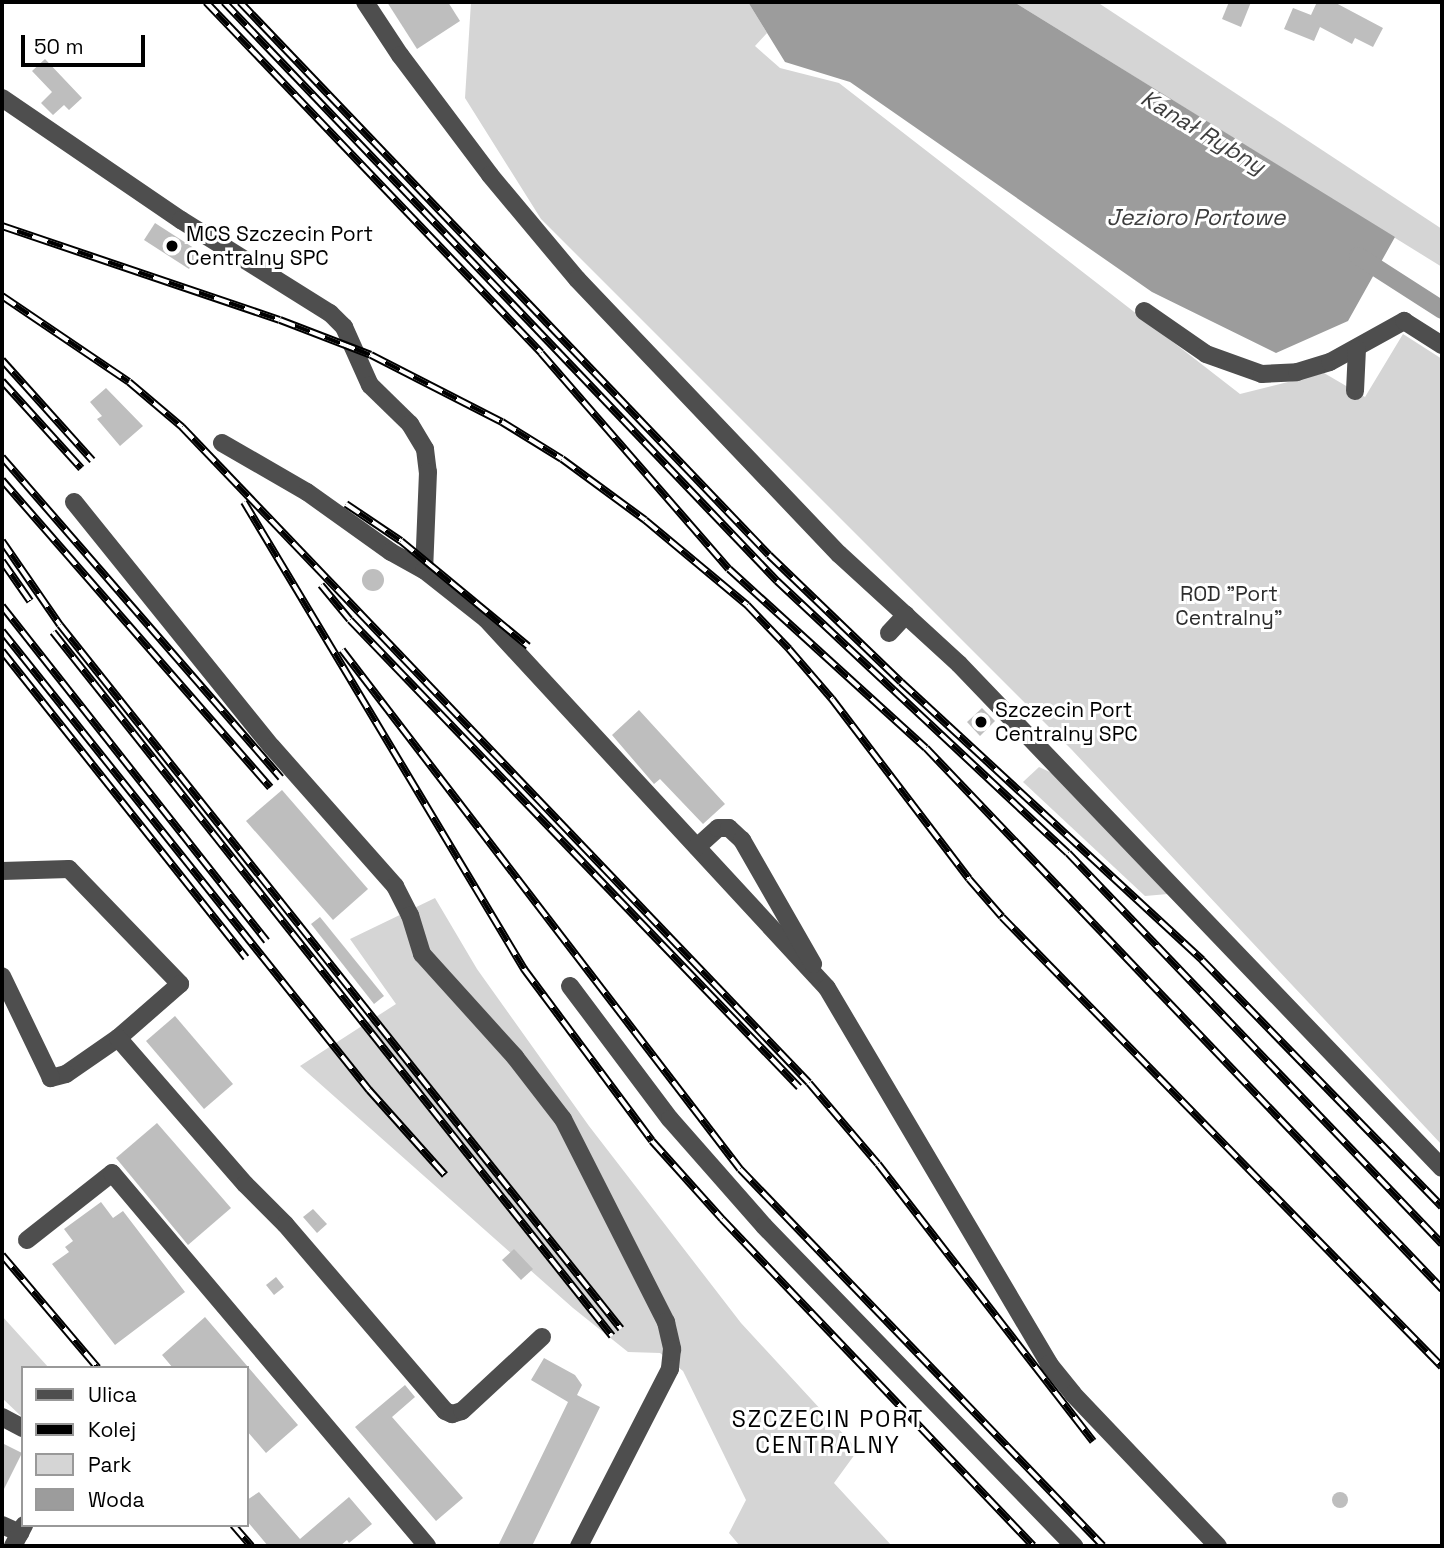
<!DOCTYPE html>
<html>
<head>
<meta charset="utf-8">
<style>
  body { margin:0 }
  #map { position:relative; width:1444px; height:1548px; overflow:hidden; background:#fff; font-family:"Space Grotesk",sans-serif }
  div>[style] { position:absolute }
  .green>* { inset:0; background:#d5d5d5 }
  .water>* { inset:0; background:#9c9c9c }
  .canal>* { height:18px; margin:-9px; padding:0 9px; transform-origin:9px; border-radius:9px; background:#9c9c9c }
  .building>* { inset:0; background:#bebebe }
  .round { border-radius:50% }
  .minor>* { height:18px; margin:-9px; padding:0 9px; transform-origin:9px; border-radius:9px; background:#4e4e4e }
  .rail>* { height:8px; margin-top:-4px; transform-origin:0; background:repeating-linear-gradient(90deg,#fff 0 16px,#000 0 32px); box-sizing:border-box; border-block:2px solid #000 }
  .dots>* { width:19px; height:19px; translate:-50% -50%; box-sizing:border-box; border:4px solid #fff; border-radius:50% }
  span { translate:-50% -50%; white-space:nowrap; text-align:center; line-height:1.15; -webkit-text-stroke:6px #fff; paint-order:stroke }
  .poi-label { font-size:21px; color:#000 }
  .left { translate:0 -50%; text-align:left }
  .park-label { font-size:21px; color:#2c2c2c }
  .water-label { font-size:23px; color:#3d3d3d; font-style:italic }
  .neighbourhood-label { font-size:23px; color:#000; letter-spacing:2px }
  .frame { position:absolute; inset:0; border:4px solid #000; pointer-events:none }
  .legend { position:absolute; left:21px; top:1366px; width:228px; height:161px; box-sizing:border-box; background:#fff; border:2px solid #999; margin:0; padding:9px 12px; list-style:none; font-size:21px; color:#000 }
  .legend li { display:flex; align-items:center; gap:14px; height:35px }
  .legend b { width:35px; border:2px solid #999 }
  .scale { position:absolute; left:21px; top:35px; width:124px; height:32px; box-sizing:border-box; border:4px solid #000; border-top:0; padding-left:9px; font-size:21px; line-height:24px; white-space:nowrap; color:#000; -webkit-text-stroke:5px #fff; paint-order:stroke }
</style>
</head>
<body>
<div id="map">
  <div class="green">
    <div style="clip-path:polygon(471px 2px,748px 2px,767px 33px,755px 46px,780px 68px,839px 83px,1240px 394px,1324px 373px,1365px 397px,1403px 334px,1442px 359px,1442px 1145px,1072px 750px,541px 219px,465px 98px)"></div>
    <div style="clip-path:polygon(1014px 2px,1097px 2px,1442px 229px,1442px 267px)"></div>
    <div style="clip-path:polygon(1039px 767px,1052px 773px,1168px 894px,1145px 896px,1023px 782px)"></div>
    <div style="clip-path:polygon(435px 898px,477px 969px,589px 1126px,741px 1323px,858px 1450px,834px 1483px,892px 1546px,740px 1546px,729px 1533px,746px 1500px,683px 1371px,660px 1353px,628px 1352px,573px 1308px,300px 1066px,396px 1004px,350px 939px)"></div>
    <div style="clip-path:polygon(2px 1316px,49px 1368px,23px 1368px,23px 1418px,2px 1398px)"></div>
  </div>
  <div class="water">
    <div style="clip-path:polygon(748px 2px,1014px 2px,1395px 237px,1348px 321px,1276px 353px,1152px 292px,850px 82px,785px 62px)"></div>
  </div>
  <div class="canal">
    <div style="left:1358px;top:256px;width:100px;rotate:32.7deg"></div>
  </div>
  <div class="building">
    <div style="clip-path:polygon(387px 2px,448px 2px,460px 21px,417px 49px)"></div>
    <div style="clip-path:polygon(1229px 2px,1251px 2px,1241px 27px,1222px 19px)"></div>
    <div style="clip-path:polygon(1317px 2px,1334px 2px,1383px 28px,1373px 47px,1355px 38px,1352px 44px,1320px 27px,1314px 41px,1284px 29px,1293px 8px,1311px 15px)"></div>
    <div style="clip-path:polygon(45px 59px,82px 98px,69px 110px,64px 105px,53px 115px,41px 103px,52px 92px,32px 71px)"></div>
    <div style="clip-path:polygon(155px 223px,200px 252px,189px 269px,144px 240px)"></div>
    <div style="clip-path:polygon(106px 388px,143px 426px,120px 446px,97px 419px,102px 416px,90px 402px)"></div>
    <div class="round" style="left:362px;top:569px;width:22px;height:22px"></div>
    <div style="clip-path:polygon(982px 708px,995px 721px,980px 736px,967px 722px)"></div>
    <div style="clip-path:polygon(639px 710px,725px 804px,703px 824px,660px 779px,654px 784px,612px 735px)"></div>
    <div style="clip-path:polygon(282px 790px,368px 889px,333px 920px,246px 821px)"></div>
    <div style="clip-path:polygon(320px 917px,384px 996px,374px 1004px,311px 924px)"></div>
    <div style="clip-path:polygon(175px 1016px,233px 1084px,204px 1109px,146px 1041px)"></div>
    <div style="clip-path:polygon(157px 1123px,231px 1208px,188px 1245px,116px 1158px)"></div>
    <div style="clip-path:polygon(101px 1202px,113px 1218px,123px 1211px,185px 1292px,115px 1345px,52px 1264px,69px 1252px,65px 1247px,73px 1241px,64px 1229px)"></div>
    <div style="clip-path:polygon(313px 1209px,327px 1224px,317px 1233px,303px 1217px)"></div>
    <div style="clip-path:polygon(514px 1249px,533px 1269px,521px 1280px,502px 1260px)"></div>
    <div style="clip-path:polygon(276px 1277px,284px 1287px,274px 1295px,266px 1285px)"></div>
    <div style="clip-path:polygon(205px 1317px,298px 1425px,266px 1453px,247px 1431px,247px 1368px,173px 1368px,162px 1355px)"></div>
    <div style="clip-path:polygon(544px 1358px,575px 1375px,582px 1385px,577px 1395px,600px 1407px,532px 1546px,498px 1546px,568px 1402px,531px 1380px)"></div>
    <div style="clip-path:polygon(405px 1385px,415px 1397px,392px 1417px,463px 1498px,436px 1521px,355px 1427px)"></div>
    <div style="clip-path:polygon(2px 1443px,22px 1453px,2px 1493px)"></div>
    <div style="clip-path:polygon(259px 1492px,300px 1539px,349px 1497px,372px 1524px,349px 1543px,347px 1540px,340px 1546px,268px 1546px,247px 1521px,247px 1500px)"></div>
    <div class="round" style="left:1332px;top:1492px;width:16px;height:16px"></div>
  </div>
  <div class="minor">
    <div style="left:365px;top:2px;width:64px;rotate:56.6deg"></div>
    <div style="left:400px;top:55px;width:150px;rotate:53.1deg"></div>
    <div style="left:490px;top:175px;width:136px;rotate:50.1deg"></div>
    <div style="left:577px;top:279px;width:380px;rotate:46.4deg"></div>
    <div style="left:839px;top:554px;width:163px;rotate:42.5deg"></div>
    <div style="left:959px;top:664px;width:698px;rotate:46.22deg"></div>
    <div style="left:2px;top:98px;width:217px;rotate:34.3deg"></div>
    <div style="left:181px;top:220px;width:176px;rotate:32deg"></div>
    <div style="left:330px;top:313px;width:20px;rotate:45deg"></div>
    <div style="left:344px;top:327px;width:64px;rotate:65.9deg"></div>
    <div style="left:370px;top:385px;width:56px;rotate:44.3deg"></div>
    <div style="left:410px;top:424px;width:29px;rotate:59deg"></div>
    <div style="left:425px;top:449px;width:23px;rotate:83deg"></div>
    <div style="left:428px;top:472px;width:98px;rotate:92.3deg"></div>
    <div style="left:1144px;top:311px;width:75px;rotate:34.7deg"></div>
    <div style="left:1206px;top:354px;width:59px;rotate:19.7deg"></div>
    <div style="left:1262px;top:374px;width:35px;rotate:-3deg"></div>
    <div style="left:1297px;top:372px;width:34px;rotate:-17deg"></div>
    <div style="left:1330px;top:362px;width:85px;rotate:-29deg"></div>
    <div style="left:1404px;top:321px;width:45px;rotate:32.3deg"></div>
    <div style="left:1355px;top:391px;width:42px;rotate:-87.3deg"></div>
    <div style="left:222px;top:443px;width:98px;rotate:30deg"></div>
    <div style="left:307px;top:492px;width:103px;rotate:35.5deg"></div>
    <div style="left:391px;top:552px;width:38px;rotate:29deg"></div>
    <div style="left:424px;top:570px;width:79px;rotate:38.3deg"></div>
    <div style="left:486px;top:619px;width:502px;rotate:47.26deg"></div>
    <div style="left:827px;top:988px;width:437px;rotate:59.4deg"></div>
    <div style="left:1049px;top:1364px;width:38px;rotate:51deg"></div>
    <div style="left:1073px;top:1394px;width:210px;rotate:46.4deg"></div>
    <div style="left:74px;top:502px;width:315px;rotate:51.1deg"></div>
    <div style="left:272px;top:747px;width:186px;rotate:48.5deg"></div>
    <div style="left:395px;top:886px;width:33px;rotate:63deg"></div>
    <div style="left:410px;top:915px;width:41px;rotate:72.9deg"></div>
    <div style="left:422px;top:954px;width:139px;rotate:47.9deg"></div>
    <div style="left:515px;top:1057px;width:78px;rotate:52.3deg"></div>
    <div style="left:563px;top:1119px;width:228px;rotate:63.1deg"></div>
    <div style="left:666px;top:1322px;width:28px;rotate:77deg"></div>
    <div style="left:672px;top:1349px;width:20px;rotate:96deg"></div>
    <div style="left:670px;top:1369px;width:199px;rotate:117.2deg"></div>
    <div style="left:889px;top:633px;width:25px;rotate:-47deg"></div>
    <div style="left:697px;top:847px;width:28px;rotate:-42deg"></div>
    <div style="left:718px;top:828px;width:11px"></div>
    <div style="left:729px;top:828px;width:18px;rotate:43deg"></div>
    <div style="left:742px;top:840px;width:143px;rotate:60.2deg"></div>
    <div style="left:2px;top:871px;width:67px;rotate:-1.7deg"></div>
    <div style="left:69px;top:869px;width:160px;rotate:46deg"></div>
    <div style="left:180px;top:984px;width:82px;rotate:138.9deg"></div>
    <div style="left:118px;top:1038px;width:63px;rotate:145.3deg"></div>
    <div style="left:66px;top:1074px;width:16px;rotate:165deg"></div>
    <div style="left:51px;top:1078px;width:113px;rotate:-115.7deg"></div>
    <div style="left:570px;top:986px;width:166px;rotate:53.1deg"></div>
    <div style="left:670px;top:1119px;width:142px;rotate:48.7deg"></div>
    <div style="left:764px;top:1226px;width:446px;rotate:45.9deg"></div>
    <div style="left:118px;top:1038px;width:194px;rotate:49deg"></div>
    <div style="left:245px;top:1184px;width:57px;rotate:45deg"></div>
    <div style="left:285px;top:1224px;width:246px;rotate:49.4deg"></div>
    <div style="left:445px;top:1411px;width:8px;rotate:23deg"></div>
    <div style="left:452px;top:1414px;width:10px;rotate:-17deg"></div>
    <div style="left:462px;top:1411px;width:109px;rotate:-42.8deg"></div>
    <div style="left:27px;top:1240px;width:108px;rotate:-38.2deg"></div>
    <div style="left:112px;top:1173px;width:488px;rotate:49.8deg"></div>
    <div style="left:2px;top:1417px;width:24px;rotate:28deg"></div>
    <div style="left:2px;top:1525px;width:20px;rotate:24deg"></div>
    <div style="left:13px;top:1546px;width:24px;rotate:-62deg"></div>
  </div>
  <div class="rail">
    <div style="left:206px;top:2px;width:485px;rotate:46.3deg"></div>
    <div style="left:541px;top:353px;width:286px;rotate:49deg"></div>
    <div style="left:729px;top:569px;width:266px;rotate:42.3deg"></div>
    <div style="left:926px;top:748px;width:748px;rotate:46.35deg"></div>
    <div style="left:224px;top:2px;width:801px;rotate:46.32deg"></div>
    <div style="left:777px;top:581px;width:398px;rotate:43.1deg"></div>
    <div style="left:1068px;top:853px;width:541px;rotate:46.27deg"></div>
    <div style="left:240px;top:2px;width:765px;rotate:46.27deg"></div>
    <div style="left:769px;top:555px;width:183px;rotate:43.9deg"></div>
    <div style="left:901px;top:682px;width:410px;rotate:42.7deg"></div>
    <div style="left:1202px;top:960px;width:344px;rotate:45.8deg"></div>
    <div style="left:2px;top:226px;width:293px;rotate:18.7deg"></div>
    <div style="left:280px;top:320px;width:97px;rotate:21deg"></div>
    <div style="left:371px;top:355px;width:147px;rotate:27.1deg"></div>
    <div style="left:502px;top:422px;width:70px;rotate:31.7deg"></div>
    <div style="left:562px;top:459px;width:103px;rotate:36.3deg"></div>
    <div style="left:645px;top:520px;width:133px;rotate:39.8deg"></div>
    <div style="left:747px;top:605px;width:61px;rotate:46.3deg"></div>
    <div style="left:789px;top:649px;width:66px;rotate:49.3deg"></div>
    <div style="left:832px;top:699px;width:226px;rotate:52.7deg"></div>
    <div style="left:969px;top:879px;width:50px;rotate:49deg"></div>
    <div style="left:1002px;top:917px;width:629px;rotate:45.64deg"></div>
    <div style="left:2px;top:296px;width:153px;rotate:34.1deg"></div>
    <div style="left:129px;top:382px;width:70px;rotate:40.3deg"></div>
    <div style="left:182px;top:427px;width:907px;rotate:46.29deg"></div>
    <div style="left:809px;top:1083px;width:106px;rotate:49.6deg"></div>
    <div style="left:878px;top:1164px;width:351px;rotate:52.2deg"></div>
    <div style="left:2px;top:360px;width:135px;rotate:48deg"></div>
    <div style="left:2px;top:381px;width:118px;rotate:47.8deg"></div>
    <div style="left:2px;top:457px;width:425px;rotate:49deg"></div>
    <div style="left:2px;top:480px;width:408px;rotate:48.9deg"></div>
    <div style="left:244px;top:502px;width:545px;rotate:59.05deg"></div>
    <div style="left:524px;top:969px;width:214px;rotate:53.3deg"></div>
    <div style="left:652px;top:1141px;width:105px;rotate:48.1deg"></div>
    <div style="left:722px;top:1219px;width:451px;rotate:46.4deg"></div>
    <div style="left:346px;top:504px;width:66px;rotate:33.9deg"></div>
    <div style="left:401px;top:541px;width:165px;rotate:39.6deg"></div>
    <div style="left:2px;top:541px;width:102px;rotate:55.4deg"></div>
    <div style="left:60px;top:625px;width:900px;rotate:51.45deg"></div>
    <div style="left:2px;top:561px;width:49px;rotate:55deg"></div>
    <div style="left:321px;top:585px;width:45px;rotate:50.4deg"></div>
    <div style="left:350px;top:620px;width:648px;rotate:46.13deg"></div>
    <div style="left:2px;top:606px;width:427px;rotate:51.7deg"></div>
    <div style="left:2px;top:631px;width:588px;rotate:51.36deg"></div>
    <div style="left:369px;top:1090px;width:114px;rotate:48.2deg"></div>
    <div style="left:53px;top:632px;width:899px;rotate:51.55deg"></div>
    <div style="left:342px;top:650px;width:654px;rotate:52.52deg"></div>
    <div style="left:740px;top:1169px;width:523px;rotate:46.08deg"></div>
    <div style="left:2px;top:651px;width:392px;rotate:51.5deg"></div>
    <div style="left:2px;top:1255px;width:148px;rotate:49.7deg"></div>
    <div style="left:233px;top:1525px;width:28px;rotate:49deg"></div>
  </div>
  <div class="dots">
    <div style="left:172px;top:246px;background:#000"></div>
    <div style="left:981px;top:722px;background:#000"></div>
  </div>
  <div class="poi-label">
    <span class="left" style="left:186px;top:246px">MCS Szczecin Port<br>Centralny SPC</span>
    <span class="left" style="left:995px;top:722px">Szczecin Port<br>Centralny SPC</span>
  </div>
  <div class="park-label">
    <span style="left:1229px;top:606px">ROD "Port<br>Centralny"</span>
  </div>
  <div class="water-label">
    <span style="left:1203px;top:132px;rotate:31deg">Kanał Rybny</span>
    <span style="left:1196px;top:217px">Jezioro Portowe</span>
  </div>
  <div class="neighbourhood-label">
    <span style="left:828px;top:1432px">SZCZECIN PORT<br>CENTRALNY</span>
  </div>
  <div class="frame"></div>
  <ul class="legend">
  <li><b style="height:9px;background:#4e4e4e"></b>Ulica</li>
  <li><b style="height:9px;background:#000"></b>Kolej</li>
  <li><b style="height:19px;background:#d5d5d5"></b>Park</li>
  <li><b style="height:19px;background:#9c9c9c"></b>Woda</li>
  </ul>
  <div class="scale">50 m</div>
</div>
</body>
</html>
